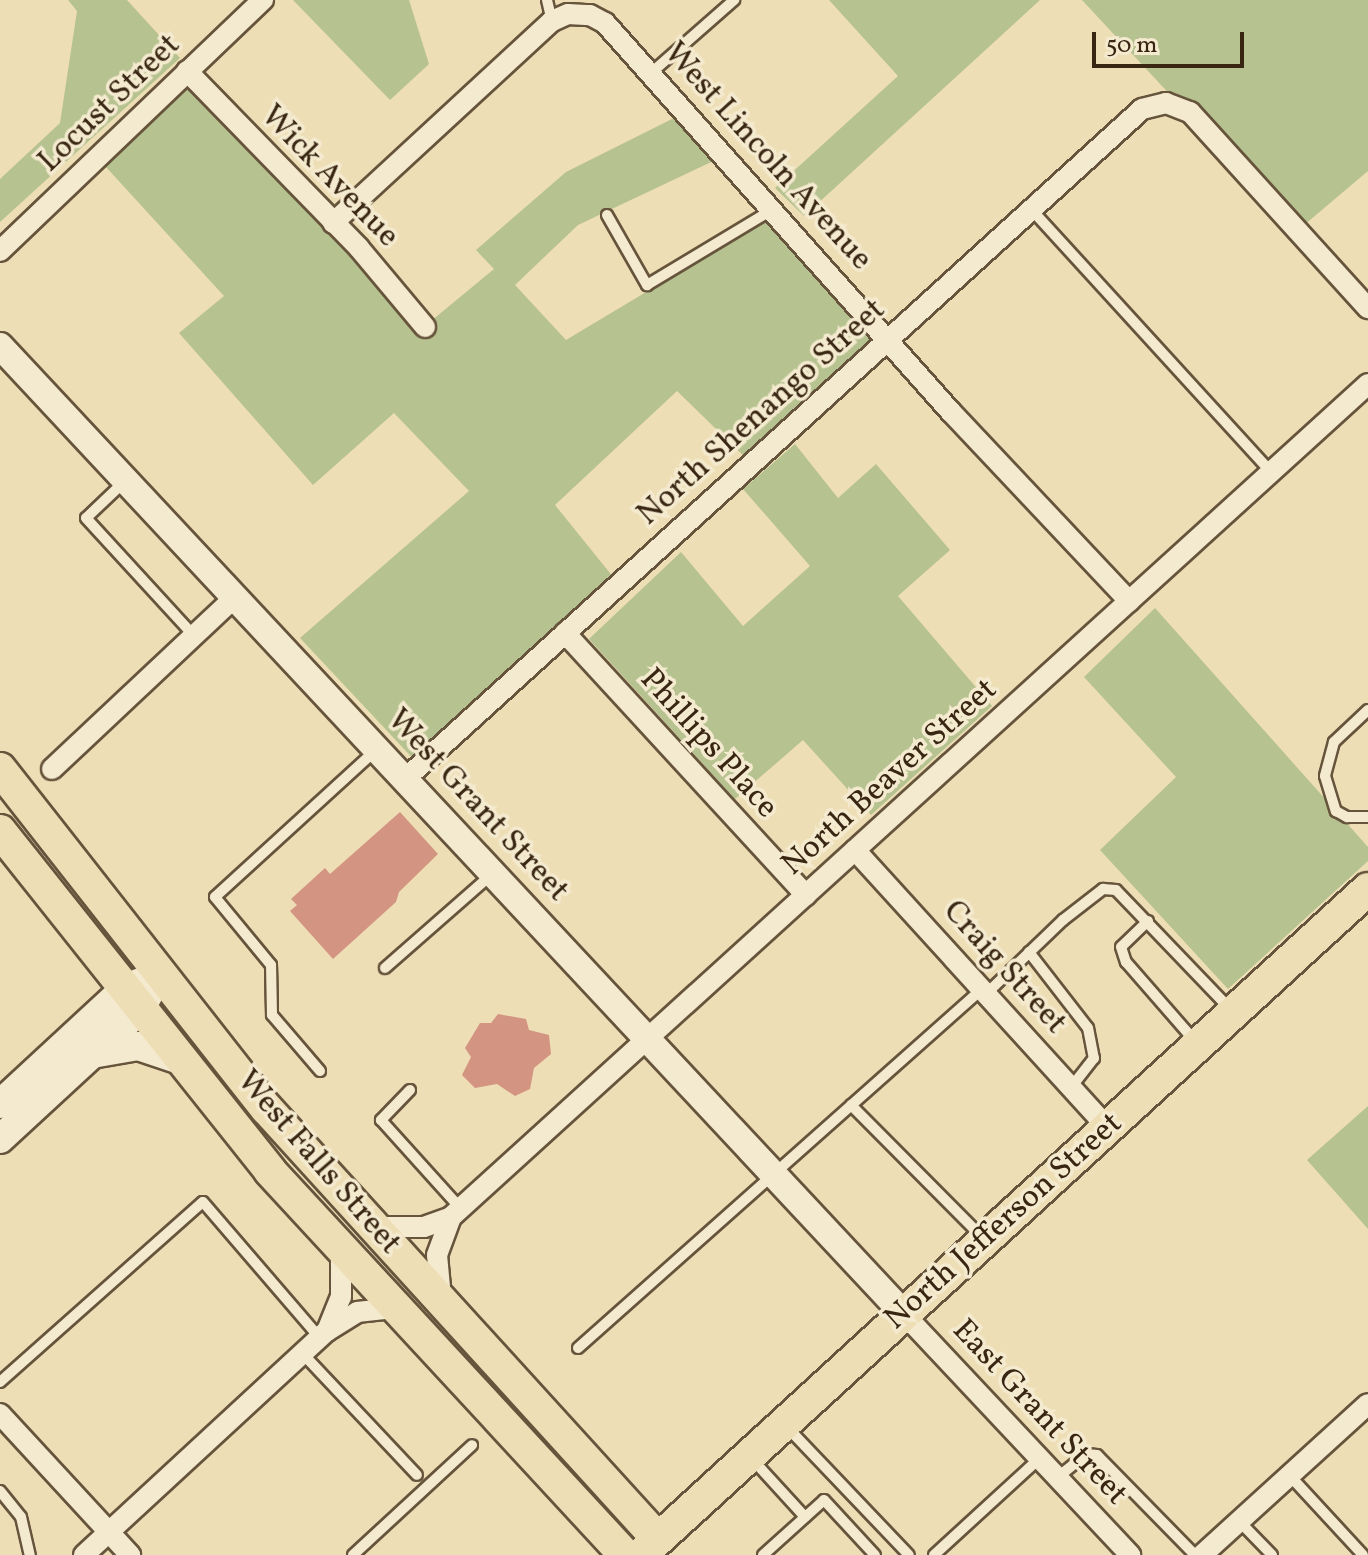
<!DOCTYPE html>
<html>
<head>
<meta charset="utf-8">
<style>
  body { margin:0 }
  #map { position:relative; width:1368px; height:1555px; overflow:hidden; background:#eedeb5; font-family:Vollkorn,serif }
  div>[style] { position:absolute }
  .green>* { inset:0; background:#b6c28f }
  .building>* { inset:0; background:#d39482 }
  .roads { filter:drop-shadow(2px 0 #66543c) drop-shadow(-2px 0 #66543c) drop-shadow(0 2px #66543c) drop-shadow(0 -2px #66543c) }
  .service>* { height:10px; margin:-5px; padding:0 5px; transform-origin:5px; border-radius:5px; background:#f4eacf }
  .minor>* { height:20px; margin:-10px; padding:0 10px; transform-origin:10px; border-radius:10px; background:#f4eacf }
  .tertiary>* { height:26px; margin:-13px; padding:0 13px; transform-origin:13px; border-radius:13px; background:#f4eacf }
  .secondary>* { height:28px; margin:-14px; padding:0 14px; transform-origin:14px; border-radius:14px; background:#f4eacf }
  .primary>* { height:32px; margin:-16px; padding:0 16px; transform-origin:16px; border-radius:16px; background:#eedeb5 }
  span { translate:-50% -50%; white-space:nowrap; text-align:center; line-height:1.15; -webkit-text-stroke:7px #f4eacf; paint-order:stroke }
  .street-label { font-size:32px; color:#382613 }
  .scale { position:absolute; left:1092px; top:32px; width:152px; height:36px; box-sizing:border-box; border:4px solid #382613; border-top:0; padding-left:10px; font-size:24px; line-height:28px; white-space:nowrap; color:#382613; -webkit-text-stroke:6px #f4eacf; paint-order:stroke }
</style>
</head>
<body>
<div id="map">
  <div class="green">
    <div style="clip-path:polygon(68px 0,127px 0,180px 58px,0 222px,0 179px,60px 123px,77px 11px)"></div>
    <div style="clip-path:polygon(293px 0,409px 0,429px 64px,390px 100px)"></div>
    <div style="clip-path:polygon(829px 0,1040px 0,804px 216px,775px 188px,898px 76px)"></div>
    <div style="clip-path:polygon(1082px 0,1368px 0,1368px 171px,1297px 231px)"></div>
    <div style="clip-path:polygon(187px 71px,425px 326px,494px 269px,476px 250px,566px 172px,686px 112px,726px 155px,578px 225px,515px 285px,566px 340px,778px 213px,888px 339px,751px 463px,677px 391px,555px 505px,618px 583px,420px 766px,300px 638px,469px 491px,394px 413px,313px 485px,179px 333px,224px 296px,95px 155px)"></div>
    <div style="clip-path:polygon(795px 444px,838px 498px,876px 464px,950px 550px,898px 596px,992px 706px,871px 815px,803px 740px,735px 799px,589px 639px,681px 552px,743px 626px,810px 566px,743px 489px)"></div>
    <div style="clip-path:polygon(1155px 608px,1368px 847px,1368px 861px,1228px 989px,1100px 850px,1176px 777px,1084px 677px)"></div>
    <div style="clip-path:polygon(1368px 1106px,1368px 1229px,1307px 1160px)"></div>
  </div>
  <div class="building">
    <div style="clip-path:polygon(400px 812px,438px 854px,399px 892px,396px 902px,333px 959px,290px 911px,297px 905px,291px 899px,325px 868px,330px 874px)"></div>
    <div style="clip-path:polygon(498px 1014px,526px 1019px,529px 1030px,549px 1035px,551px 1054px,534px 1068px,530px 1089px,515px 1096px,497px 1084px,475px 1088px,462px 1075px,471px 1057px,465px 1048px,480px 1023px,491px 1023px)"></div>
  </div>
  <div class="roads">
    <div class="service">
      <div style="left:547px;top:0;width:22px;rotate:77deg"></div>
      <div style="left:651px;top:73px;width:111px;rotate:-41.3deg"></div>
      <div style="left:1031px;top:209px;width:356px;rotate:47.6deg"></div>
      <div style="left:607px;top:215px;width:81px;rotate:60.3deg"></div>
      <div style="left:647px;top:285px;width:146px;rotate:-31deg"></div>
      <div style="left:124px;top:482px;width:52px;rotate:136.5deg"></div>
      <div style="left:86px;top:518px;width:160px;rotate:47.5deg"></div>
      <div style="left:1368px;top:710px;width:47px;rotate:136.7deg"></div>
      <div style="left:1334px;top:742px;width:35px;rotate:105deg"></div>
      <div style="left:1325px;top:776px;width:37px;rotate:73deg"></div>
      <div style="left:1336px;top:811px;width:13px;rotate:29deg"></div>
      <div style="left:1347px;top:817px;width:21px"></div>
      <div style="left:1148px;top:921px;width:37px;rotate:136deg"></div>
      <div style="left:1121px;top:947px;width:16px;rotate:72deg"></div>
      <div style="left:1126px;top:962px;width:105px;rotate:48.9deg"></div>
      <div style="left:1029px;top:952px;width:96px;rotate:52.2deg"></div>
      <div style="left:1088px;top:1028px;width:31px;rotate:79deg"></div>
      <div style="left:1094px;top:1058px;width:37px;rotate:128deg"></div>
      <div style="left:385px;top:968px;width:141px;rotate:-41.3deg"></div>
      <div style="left:986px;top:994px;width:107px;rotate:-43.9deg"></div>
      <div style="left:1063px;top:920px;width:51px;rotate:-37.8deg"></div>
      <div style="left:1103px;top:889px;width:13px;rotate:4deg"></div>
      <div style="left:1116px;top:890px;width:168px;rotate:46.2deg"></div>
      <div style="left:320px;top:1071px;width:74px;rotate:-130.6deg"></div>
      <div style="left:272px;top:1015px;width:50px;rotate:-91.1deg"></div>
      <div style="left:271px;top:965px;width:88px;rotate:-129.5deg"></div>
      <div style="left:215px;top:897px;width:218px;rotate:-42.4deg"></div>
      <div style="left:410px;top:1090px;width:42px;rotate:134deg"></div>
      <div style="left:381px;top:1120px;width:120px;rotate:48deg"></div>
      <div style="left:851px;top:1105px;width:187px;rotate:45.2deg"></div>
      <div style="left:578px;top:1348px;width:540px;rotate:-41.62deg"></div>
      <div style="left:303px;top:1354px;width:166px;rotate:46.7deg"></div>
      <div style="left:0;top:1382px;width:271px;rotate:-41.6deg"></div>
      <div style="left:203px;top:1202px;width:179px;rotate:49.3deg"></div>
      <div style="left:786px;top:1426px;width:178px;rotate:46.4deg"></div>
      <div style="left:753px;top:1460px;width:77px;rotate:47.6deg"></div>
      <div style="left:1058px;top:1477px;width:36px;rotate:-39deg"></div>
      <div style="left:1086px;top:1454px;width:11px;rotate:5deg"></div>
      <div style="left:1097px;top:1455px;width:140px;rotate:45.6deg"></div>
      <div style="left:1291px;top:1477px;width:106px;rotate:47.3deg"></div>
      <div style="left:0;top:1491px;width:33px;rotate:51deg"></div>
      <div style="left:21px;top:1517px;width:39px;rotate:77deg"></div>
      <div style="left:1240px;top:1522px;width:46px;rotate:45.9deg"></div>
      <div style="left:353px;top:1555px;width:162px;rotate:-42.7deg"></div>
      <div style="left:763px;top:1555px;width:82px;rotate:-42deg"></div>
      <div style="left:824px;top:1500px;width:75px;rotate:47.2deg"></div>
      <div style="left:934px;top:1555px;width:144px;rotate:-42.5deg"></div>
    </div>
    <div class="minor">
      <div style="left:187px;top:71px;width:247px;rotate:45.8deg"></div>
      <div style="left:359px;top:248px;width:103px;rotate:50.1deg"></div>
      <div style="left:333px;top:223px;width:298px;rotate:-42.7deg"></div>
      <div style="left:552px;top:21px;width:17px;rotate:-24deg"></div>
      <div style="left:568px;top:14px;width:22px;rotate:3deg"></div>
      <div style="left:590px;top:15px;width:17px;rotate:28deg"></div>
      <div style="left:605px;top:23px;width:521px;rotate:48.35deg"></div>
      <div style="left:951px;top:412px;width:260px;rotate:46.7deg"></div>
      <div style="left:0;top:251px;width:364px;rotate:-43.7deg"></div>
      <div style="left:565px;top:633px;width:356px;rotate:47.4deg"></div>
      <div style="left:52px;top:769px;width:251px;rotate:-43.2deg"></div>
      <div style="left:405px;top:779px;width:996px;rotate:-42.27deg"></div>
      <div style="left:1142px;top:109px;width:25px;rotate:-14deg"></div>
      <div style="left:1166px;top:103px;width:26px;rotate:21deg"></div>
      <div style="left:1190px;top:112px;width:265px;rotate:47.8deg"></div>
      <div style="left:855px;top:850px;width:374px;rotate:47.7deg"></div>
      <div style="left:373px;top:1227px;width:51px"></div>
      <div style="left:424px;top:1227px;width:29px;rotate:-20deg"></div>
      <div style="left:441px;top:1298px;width:43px;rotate:-95.3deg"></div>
      <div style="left:437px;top:1255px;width:40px;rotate:-69.8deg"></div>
      <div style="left:451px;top:1217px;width:1239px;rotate:-42.25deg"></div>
      <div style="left:903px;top:1313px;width:332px;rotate:46.8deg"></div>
      <div style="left:327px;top:1331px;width:37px;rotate:-68deg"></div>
      <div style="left:341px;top:1297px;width:47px;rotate:-90deg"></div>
      <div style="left:0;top:1414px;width:192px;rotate:47.3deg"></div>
      <div style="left:84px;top:1555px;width:330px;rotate:-42.7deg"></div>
      <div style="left:327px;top:1331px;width:36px;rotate:-32deg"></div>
      <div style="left:357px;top:1312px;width:39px;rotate:-6deg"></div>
      <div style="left:1202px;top:1555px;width:224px;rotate:-42.3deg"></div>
    </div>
    <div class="tertiary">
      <div style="left:0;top:346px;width:1323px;rotate:46.96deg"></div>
    </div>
    <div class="secondary">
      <div style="left:92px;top:1054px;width:47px;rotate:-9.9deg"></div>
      <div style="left:138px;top:1046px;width:44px;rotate:18.4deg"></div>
      <div style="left:0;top:1104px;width:169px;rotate:-42.8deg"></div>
      <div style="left:124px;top:989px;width:23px;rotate:-23deg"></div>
      <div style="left:0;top:1139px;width:190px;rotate:-42.7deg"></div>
      <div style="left:140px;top:1010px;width:41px;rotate:-60.9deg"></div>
    </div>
    <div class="primary">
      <div style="left:0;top:769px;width:432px;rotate:51.9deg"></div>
      <div style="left:267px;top:1109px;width:581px;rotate:47.72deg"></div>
      <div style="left:0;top:831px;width:434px;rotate:51.5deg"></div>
      <div style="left:270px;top:1171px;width:523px;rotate:47.25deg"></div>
      <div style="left:641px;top:1555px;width:986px;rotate:-42.49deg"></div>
    </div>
  </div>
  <div class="street-label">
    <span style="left:110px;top:104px;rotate:-44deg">Locust Street</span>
    <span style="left:767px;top:157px;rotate:48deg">West Lincoln Avenue</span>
    <span style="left:329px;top:177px;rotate:46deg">Wick Avenue</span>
    <span style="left:762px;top:413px;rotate:-42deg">North Shenango Street</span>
    <span style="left:708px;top:744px;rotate:48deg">Phillips Place</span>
    <span style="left:890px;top:778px;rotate:-42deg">North Beaver Street</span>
    <span style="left:477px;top:806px;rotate:47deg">West Grant Street</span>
    <span style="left:1004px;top:968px;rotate:48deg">Craig Street</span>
    <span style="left:318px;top:1163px;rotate:49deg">West Falls Street</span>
    <span style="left:1004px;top:1222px;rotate:-42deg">North Jefferson Street</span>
    <span style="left:1039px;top:1413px;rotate:47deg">East Grant Street</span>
  </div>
  <div class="scale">50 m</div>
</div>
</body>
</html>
